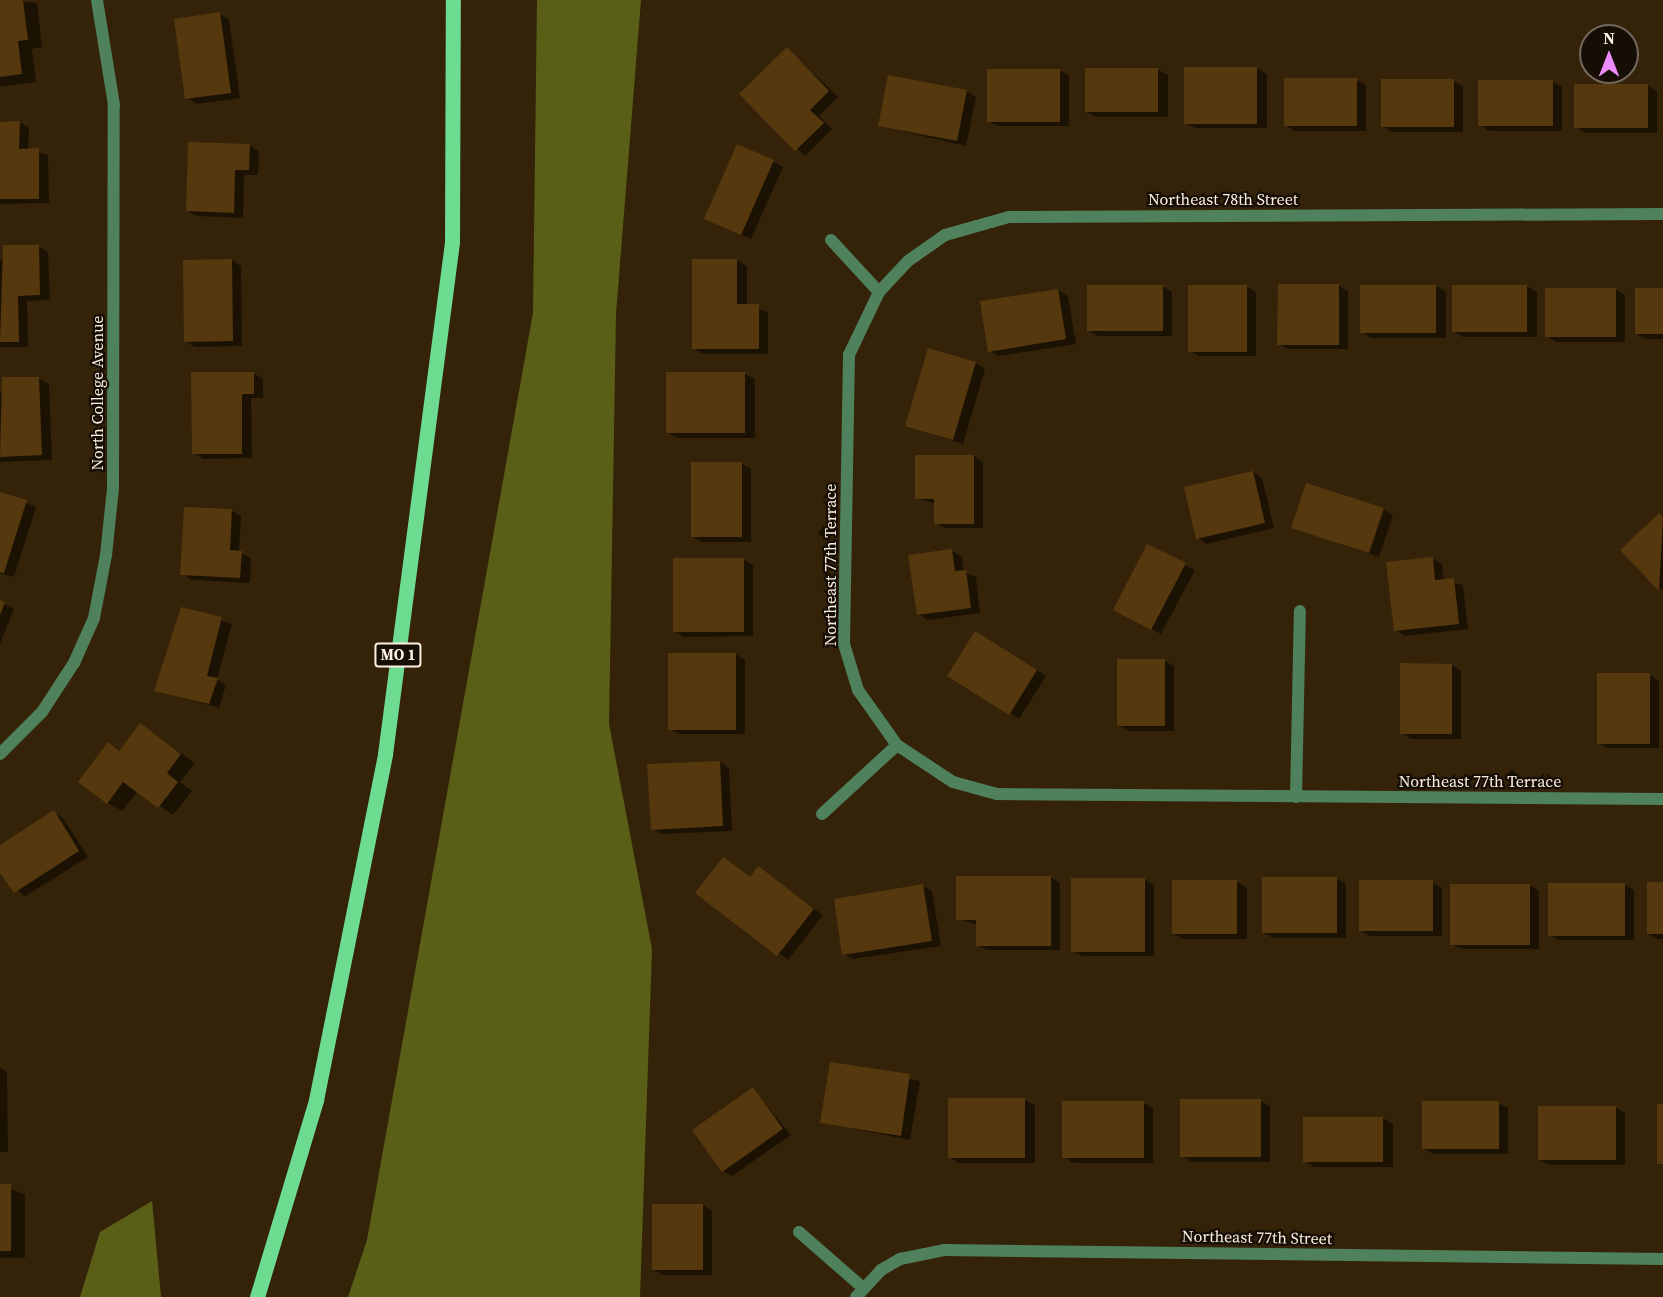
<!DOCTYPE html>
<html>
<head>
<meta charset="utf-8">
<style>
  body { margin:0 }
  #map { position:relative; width:1663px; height:1297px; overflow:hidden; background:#352309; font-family:"Source Serif 4",serif }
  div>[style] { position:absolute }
  .forest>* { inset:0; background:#5a5f17 }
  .shadow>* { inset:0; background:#0007 }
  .building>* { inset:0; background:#55380e }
  .minor>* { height:12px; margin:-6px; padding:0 6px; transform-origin:6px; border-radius:6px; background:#4e815c }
  .primary>* { height:15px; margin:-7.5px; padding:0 7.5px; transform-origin:7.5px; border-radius:7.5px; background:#6ddc90 }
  span { translate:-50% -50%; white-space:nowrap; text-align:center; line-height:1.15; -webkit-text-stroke:4.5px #160e05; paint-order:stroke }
  .shield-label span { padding:2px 4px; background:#160e05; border:2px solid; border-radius:4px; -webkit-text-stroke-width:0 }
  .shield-label { font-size:15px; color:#fef1e3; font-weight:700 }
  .street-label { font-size:16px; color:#fef1e3 }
  .north { position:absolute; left:1579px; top:24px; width:60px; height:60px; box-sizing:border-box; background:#160e05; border:2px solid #73695e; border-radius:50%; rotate:0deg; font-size:16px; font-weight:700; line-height:24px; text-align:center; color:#fef1e3 }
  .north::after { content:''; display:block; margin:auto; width:21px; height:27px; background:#ec8cfa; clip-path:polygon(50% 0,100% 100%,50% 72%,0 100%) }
</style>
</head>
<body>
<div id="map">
  <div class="forest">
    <div style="clip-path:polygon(537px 0,641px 0,616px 314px,609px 724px,652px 949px,640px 1297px,348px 1297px,367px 1240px,533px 313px)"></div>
    <div style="clip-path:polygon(152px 1201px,161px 1297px,80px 1297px,100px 1232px)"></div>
  </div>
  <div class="shadow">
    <div style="clip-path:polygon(0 0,37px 3px,42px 47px,32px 49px,36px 82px,0 87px)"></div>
    <div style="clip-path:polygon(220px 14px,229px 20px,240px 98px,197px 104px,187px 98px)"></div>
    <div style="clip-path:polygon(787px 49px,838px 97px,819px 116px,832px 129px,805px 156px,741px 94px)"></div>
    <div style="clip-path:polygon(1257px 68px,1267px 74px,1267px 128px,1195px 128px,1185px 123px)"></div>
    <div style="clip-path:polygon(1158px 70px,1168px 75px,1168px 117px,1096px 117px,1086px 112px)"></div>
    <div style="clip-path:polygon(1060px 71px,1069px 76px,1069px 126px,998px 126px,988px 121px)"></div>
    <div style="clip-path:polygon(1356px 80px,1366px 85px,1366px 131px,1295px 131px,1285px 125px)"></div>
    <div style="clip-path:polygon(1453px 81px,1463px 86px,1463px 132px,1392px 132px,1383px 126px)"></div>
    <div style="clip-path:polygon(1553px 82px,1562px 87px,1562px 131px,1489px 131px,1480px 125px)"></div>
    <div style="clip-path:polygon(1647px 85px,1657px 91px,1657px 133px,1586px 133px,1576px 127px)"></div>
    <div style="clip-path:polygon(966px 91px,976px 97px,966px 146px,880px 126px)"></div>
    <div style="clip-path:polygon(20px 122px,29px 128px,28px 150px,48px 155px,49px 203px,0 204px,0 123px)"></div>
    <div style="clip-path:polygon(249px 145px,259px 151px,258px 175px,244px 175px,243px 218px,197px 216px,187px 211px)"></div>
    <div style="clip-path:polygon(773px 161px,783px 167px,751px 239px,716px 224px)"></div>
    <div style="clip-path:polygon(38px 246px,48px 252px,50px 300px,27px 301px,28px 347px,0 347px,0 260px)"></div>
    <div style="clip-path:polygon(232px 260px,241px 266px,242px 346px,195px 347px,185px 341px)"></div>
    <div style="clip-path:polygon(693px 260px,737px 260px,747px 266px,747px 306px,768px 312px,768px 354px,703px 354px,693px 348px)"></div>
    <div style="clip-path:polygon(1162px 286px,1172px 292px,1172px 336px,1098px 336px,1088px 330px)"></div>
    <div style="clip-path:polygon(1246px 286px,1256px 292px,1256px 356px,1199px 356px,1190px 351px)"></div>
    <div style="clip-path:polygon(1339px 286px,1348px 291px,1348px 349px,1288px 349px,1279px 344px)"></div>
    <div style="clip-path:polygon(1436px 286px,1446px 292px,1446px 338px,1371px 338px,1362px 332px)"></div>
    <div style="clip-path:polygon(1527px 286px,1537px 292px,1537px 337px,1463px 337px,1453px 331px)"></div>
    <div style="clip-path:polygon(1615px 289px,1625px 295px,1625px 342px,1556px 342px,1547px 336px)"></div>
    <div style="clip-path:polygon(1663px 289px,1663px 339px,1646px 339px,1636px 334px)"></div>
    <div style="clip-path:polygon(1058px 290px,1068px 296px,1076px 344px,999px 356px,990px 351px)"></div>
    <div style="clip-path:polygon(976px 363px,985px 369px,963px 444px,907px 425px)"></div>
    <div style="clip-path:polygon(253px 373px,263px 379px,263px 398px,251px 398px,252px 458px,203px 459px,194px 453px)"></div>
    <div style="clip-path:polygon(745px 374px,755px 379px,755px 438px,677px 438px,668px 432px)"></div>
    <div style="clip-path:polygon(39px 379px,49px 384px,52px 460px,0 462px,0 393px)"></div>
    <div style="clip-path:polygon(974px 456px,983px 462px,983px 528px,945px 528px,936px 523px,936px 504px,917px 498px)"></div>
    <div style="clip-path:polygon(742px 464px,751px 469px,751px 542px,702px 542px,692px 536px)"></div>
    <div style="clip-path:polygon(1253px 472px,1262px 478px,1274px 528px,1207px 544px,1198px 538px)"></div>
    <div style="clip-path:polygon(0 493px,36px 507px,14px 577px,0 573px)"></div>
    <div style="clip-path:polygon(1383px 509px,1393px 515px,1379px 557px,1293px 527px)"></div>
    <div style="clip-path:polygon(231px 510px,241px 516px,239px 552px,251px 558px,250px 583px,192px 580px,182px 574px)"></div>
    <div style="clip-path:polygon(1659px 515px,1663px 517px,1663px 591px,1622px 550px)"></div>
    <div style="clip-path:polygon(952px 551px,962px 557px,964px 572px,976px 577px,980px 613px,928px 620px,918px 614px)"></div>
    <div style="clip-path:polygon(1433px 558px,1442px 564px,1444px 581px,1463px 585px,1468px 629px,1405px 636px,1396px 630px)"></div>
    <div style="clip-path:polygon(743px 559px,753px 565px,753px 636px,684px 637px,674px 631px)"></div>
    <div style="clip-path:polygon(1185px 565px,1195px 570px,1161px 634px,1124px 615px)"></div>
    <div style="clip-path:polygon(0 602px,14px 609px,0 644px)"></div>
    <div style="clip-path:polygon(182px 608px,232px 624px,217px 679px,226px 685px,219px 708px,156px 690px)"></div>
    <div style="clip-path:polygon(985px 639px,1046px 676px,1019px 719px,1010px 713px)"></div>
    <div style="clip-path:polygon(736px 654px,745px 660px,745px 734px,680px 734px,670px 729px)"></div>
    <div style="clip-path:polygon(1165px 661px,1174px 666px,1174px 731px,1128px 731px,1118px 725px)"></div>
    <div style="clip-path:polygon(1452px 665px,1461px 671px,1461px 739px,1411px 739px,1402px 733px)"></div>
    <div style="clip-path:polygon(1650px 675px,1659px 681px,1659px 748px,1608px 748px,1598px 743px)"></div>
    <div style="clip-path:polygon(141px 725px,195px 763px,180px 782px,192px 791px,173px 815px,138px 791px,122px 811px,108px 803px,109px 744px,120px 751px)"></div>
    <div style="clip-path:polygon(720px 762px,729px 768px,732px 831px,662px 834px,652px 829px)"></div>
    <div style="clip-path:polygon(54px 812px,63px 818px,88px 857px,24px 897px,0 870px,0 847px)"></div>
    <div style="clip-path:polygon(759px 868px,823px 915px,788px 960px,697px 893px,751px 878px)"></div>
    <div style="clip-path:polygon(1051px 877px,1060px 883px,1060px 950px,987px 950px,978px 945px,978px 925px,958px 919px)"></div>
    <div style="clip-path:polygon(1336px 878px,1346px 884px,1346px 938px,1273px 938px,1263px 933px)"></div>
    <div style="clip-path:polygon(1144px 879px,1154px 885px,1154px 956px,1082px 956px,1073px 951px)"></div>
    <div style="clip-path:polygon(1173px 882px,1237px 882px,1247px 888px,1247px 939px,1183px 939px,1173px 934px)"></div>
    <div style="clip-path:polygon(1432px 882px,1442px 888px,1442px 936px,1370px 936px,1360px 930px)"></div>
    <div style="clip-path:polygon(1663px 883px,1663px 939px,1658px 939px,1648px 934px)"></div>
    <div style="clip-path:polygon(1624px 884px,1634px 890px,1634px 940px,1559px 940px,1549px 935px)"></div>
    <div style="clip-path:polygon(1529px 885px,1539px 891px,1539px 949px,1462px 949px,1452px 944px)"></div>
    <div style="clip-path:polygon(922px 886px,932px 891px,941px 946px,853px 959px,844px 954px)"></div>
    <div style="clip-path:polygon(831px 1064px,920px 1081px,910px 1140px,822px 1122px)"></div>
    <div style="clip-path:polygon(0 1068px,7px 1072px,8px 1152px,0 1152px)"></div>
    <div style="clip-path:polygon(753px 1089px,791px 1135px,732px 1176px,723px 1171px)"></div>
    <div style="clip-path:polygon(1025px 1100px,1035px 1105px,1035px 1163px,959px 1163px,949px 1157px)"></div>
    <div style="clip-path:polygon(1260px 1101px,1270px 1106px,1270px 1162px,1192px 1162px,1182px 1156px)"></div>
    <div style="clip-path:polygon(1143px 1103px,1153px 1108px,1153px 1163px,1073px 1163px,1064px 1157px)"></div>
    <div style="clip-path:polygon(1498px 1103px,1508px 1108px,1508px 1154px,1433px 1154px,1423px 1148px)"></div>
    <div style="clip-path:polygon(1615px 1107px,1625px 1113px,1625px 1165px,1549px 1165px,1539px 1159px)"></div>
    <div style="clip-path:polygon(1305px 1118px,1383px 1118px,1393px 1124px,1393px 1167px,1314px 1167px,1305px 1161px)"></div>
    <div style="clip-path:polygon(0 1186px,25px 1194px,25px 1258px,0 1258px)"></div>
    <div style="clip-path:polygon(703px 1205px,712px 1211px,712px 1275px,663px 1275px,653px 1270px)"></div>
  </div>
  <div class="building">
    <div style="clip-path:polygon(0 0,23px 0,28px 40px,18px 41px,22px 74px,0 77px)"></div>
    <div style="clip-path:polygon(220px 12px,231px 93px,185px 99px,174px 19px)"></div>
    <div style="clip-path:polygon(787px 47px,829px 91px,810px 110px,824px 123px,795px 151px,739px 94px)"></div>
    <div style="clip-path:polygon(1184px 67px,1257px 67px,1257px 124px,1184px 124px)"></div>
    <div style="clip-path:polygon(1085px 68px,1158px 68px,1158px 112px,1085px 112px)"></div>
    <div style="clip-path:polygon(987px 69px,1060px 69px,1060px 122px,987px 122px)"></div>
    <div style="clip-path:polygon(888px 75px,967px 90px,957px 141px,878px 126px)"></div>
    <div style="clip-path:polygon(1284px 78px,1357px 78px,1357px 126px,1284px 126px)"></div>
    <div style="clip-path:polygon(1381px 79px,1454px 79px,1454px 127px,1381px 127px)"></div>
    <div style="clip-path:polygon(1478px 80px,1553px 80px,1553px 126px,1478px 126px)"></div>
    <div style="clip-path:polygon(1574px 84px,1648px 84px,1648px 128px,1574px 128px)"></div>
    <div style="clip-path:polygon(20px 121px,19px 149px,39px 148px,39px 199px,0 199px,0 122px)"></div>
    <div style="clip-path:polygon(188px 142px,250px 144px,249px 170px,235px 170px,234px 213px,186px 211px)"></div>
    <div style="clip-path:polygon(737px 144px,774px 160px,741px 235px,704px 219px)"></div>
    <div style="clip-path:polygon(3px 245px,39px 245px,40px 295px,18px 296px,19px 342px,0 342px)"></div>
    <div style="clip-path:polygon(232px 259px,233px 341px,184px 342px,183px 260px)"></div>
    <div style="clip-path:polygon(692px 259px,737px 259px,737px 304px,759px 304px,759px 349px,692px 349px)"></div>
    <div style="clip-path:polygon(1278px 284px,1339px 284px,1339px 345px,1277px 345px)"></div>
    <div style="clip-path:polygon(1087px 285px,1163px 285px,1163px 331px,1087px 331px)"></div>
    <div style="clip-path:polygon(1188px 285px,1247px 285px,1247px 352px,1188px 352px)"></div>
    <div style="clip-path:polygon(1360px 285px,1436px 285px,1436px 333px,1360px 333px)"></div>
    <div style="clip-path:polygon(1452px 285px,1527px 285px,1527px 332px,1452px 332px)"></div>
    <div style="clip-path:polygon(1545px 288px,1616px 288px,1616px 337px,1545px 337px)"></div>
    <div style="clip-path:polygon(1635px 288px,1663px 288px,1663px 334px,1635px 334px)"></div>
    <div style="clip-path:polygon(1058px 289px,1066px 339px,988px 352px,980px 301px)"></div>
    <div style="clip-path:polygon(928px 348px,976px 362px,953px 440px,905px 426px)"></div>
    <div style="clip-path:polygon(191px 372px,254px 372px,254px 394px,242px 394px,242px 454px,192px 454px)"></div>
    <div style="clip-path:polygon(666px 372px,745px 372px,745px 433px,666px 433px)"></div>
    <div style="clip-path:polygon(2px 377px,39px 377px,42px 455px,0 457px)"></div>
    <div style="clip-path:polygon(915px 455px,974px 455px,974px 524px,934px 524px,934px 499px,915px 499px)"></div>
    <div style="clip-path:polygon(691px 462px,742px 462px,742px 537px,691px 537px)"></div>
    <div style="clip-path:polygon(1253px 471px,1265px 523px,1196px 539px,1184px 487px)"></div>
    <div style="clip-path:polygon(1306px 483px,1384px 508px,1369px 553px,1291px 528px)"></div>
    <div style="clip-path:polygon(0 492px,27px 500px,4px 573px,0 572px)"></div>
    <div style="clip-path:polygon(184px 507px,232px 509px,230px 550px,242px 551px,240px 578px,180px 575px)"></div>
    <div style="clip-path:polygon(1659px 513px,1663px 517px,1659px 591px,1620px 550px)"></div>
    <div style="clip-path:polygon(1147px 544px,1186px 563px,1151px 630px,1113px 610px)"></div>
    <div style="clip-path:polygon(952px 549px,955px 571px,966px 570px,971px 608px,917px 615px,908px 555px)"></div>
    <div style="clip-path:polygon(1433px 557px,1435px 580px,1454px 578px,1459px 624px,1394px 631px,1386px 562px)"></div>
    <div style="clip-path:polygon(673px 558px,744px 558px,744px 632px,673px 632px)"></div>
    <div style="clip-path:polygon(0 600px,5px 602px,0 615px)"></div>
    <div style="clip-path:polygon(181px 607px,222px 617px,207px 676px,218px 678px,209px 704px,154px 691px)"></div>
    <div style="clip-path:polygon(975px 631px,1037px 670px,1009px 715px,947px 676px)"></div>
    <div style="clip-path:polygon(668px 653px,736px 653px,736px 730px,668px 730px)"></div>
    <div style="clip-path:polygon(1117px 659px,1165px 659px,1165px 726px,1117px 726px)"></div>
    <div style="clip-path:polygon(1400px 663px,1452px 664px,1452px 734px,1400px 734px)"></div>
    <div style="clip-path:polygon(1597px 673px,1650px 673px,1650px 744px,1597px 744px)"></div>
    <div style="clip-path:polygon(140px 723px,181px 754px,167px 773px,178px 782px,158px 808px,123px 782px,107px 804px,78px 782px,108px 742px,119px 751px)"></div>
    <div style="clip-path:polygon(720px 761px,723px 826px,651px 830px,647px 764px)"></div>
    <div style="clip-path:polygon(54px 810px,79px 851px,14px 893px,0 873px,0 845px)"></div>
    <div style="clip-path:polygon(723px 857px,750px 877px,758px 866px,814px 909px,777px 956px,695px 893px)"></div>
    <div style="clip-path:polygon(956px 876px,1051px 876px,1051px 946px,976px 946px,976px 920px,956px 920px)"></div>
    <div style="clip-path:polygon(1262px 877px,1337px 877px,1337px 933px,1262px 933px)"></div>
    <div style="clip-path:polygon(1071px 878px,1145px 878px,1145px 952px,1071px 952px)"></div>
    <div style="clip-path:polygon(1172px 880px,1237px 880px,1237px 934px,1172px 934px)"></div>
    <div style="clip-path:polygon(1359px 880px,1433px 880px,1433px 931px,1359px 931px)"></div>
    <div style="clip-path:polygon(1647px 882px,1663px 882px,1663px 934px,1647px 934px)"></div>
    <div style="clip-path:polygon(1548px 883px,1625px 883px,1625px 936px,1548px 936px)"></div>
    <div style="clip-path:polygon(923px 884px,932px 941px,842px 955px,834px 899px)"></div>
    <div style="clip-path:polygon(1450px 884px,1530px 884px,1530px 945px,1450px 945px)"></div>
    <div style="clip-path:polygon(830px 1062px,910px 1074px,901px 1136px,820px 1123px)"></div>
    <div style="clip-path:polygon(753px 1087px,783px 1129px,722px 1172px,692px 1130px)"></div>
    <div style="clip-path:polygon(948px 1098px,1025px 1098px,1025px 1158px,948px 1158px)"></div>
    <div style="clip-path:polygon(1180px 1099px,1261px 1099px,1261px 1157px,1180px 1157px)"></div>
    <div style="clip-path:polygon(1062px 1101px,1144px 1101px,1144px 1158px,1062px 1158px)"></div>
    <div style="clip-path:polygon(1422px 1101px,1499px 1101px,1499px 1149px,1422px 1149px)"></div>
    <div style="clip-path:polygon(1657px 1104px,1663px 1104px,1663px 1164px,1657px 1164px)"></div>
    <div style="clip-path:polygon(1538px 1106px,1616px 1106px,1616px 1160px,1538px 1160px)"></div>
    <div style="clip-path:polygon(1303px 1117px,1383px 1117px,1383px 1162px,1303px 1162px)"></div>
    <div style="clip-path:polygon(0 1184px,11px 1184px,11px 1251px,0 1251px)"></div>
    <div style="clip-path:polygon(652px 1204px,703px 1204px,703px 1270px,652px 1270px)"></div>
  </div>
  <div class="minor">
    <div style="left:1663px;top:214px;width:654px;rotate:179.74deg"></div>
    <div style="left:1009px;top:217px;width:66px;rotate:164.3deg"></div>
    <div style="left:945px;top:235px;width:45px;rotate:144.9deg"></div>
    <div style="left:908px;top:261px;width:42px;rotate:133.1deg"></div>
    <div style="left:879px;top:292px;width:70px;rotate:115.5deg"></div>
    <div style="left:849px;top:355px;width:289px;rotate:91deg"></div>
    <div style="left:844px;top:644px;width:48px;rotate:73.1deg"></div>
    <div style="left:858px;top:690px;width:67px;rotate:54.7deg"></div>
    <div style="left:897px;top:745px;width:67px;rotate:33.5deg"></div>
    <div style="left:953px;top:782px;width:46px;rotate:15.3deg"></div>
    <div style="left:997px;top:794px;width:666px;rotate:0.43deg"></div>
    <div style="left:831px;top:240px;width:71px;rotate:47.3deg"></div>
    <div style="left:0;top:754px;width:59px;rotate:-45deg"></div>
    <div style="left:42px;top:712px;width:59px;rotate:-56.9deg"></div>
    <div style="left:74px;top:663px;width:49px;rotate:-66deg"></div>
    <div style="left:94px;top:618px;width:64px;rotate:-79.2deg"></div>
    <div style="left:106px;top:555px;width:67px;rotate:-84deg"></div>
    <div style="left:113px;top:488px;width:383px;rotate:-89.9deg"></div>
    <div style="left:114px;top:105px;width:106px;rotate:-99.2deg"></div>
    <div style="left:1296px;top:797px;width:186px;rotate:-88.8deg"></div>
    <div style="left:822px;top:814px;width:102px;rotate:-42.6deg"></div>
    <div style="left:799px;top:1232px;width:84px;rotate:41.1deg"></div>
    <div style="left:856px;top:1297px;width:37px;rotate:-47deg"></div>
    <div style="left:881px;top:1270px;width:22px;rotate:-30deg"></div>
    <div style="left:900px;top:1259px;width:46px;rotate:-11.3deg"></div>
    <div style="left:945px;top:1250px;width:718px;rotate:0.72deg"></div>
  </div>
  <div class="primary">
    <div style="left:257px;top:1297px;width:206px;rotate:-73.3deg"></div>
    <div style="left:316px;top:1100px;width:353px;rotate:-78.7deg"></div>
    <div style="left:385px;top:754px;width:516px;rotate:-82.54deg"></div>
    <div style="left:452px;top:242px;width:242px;rotate:-89.8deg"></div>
  </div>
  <div class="shield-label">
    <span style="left:398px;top:655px">MO 1</span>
  </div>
  <div class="street-label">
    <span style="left:1223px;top:199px">Northeast 78th Street</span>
    <span style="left:97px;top:393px;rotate:-90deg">North College Avenue</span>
    <span style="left:830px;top:565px;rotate:-90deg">Northeast 77th Terrace</span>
    <span style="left:1480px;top:781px">Northeast 77th Terrace</span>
    <span style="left:1257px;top:1237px;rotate:1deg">Northeast 77th Street</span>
  </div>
  <div class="north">N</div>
</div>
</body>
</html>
